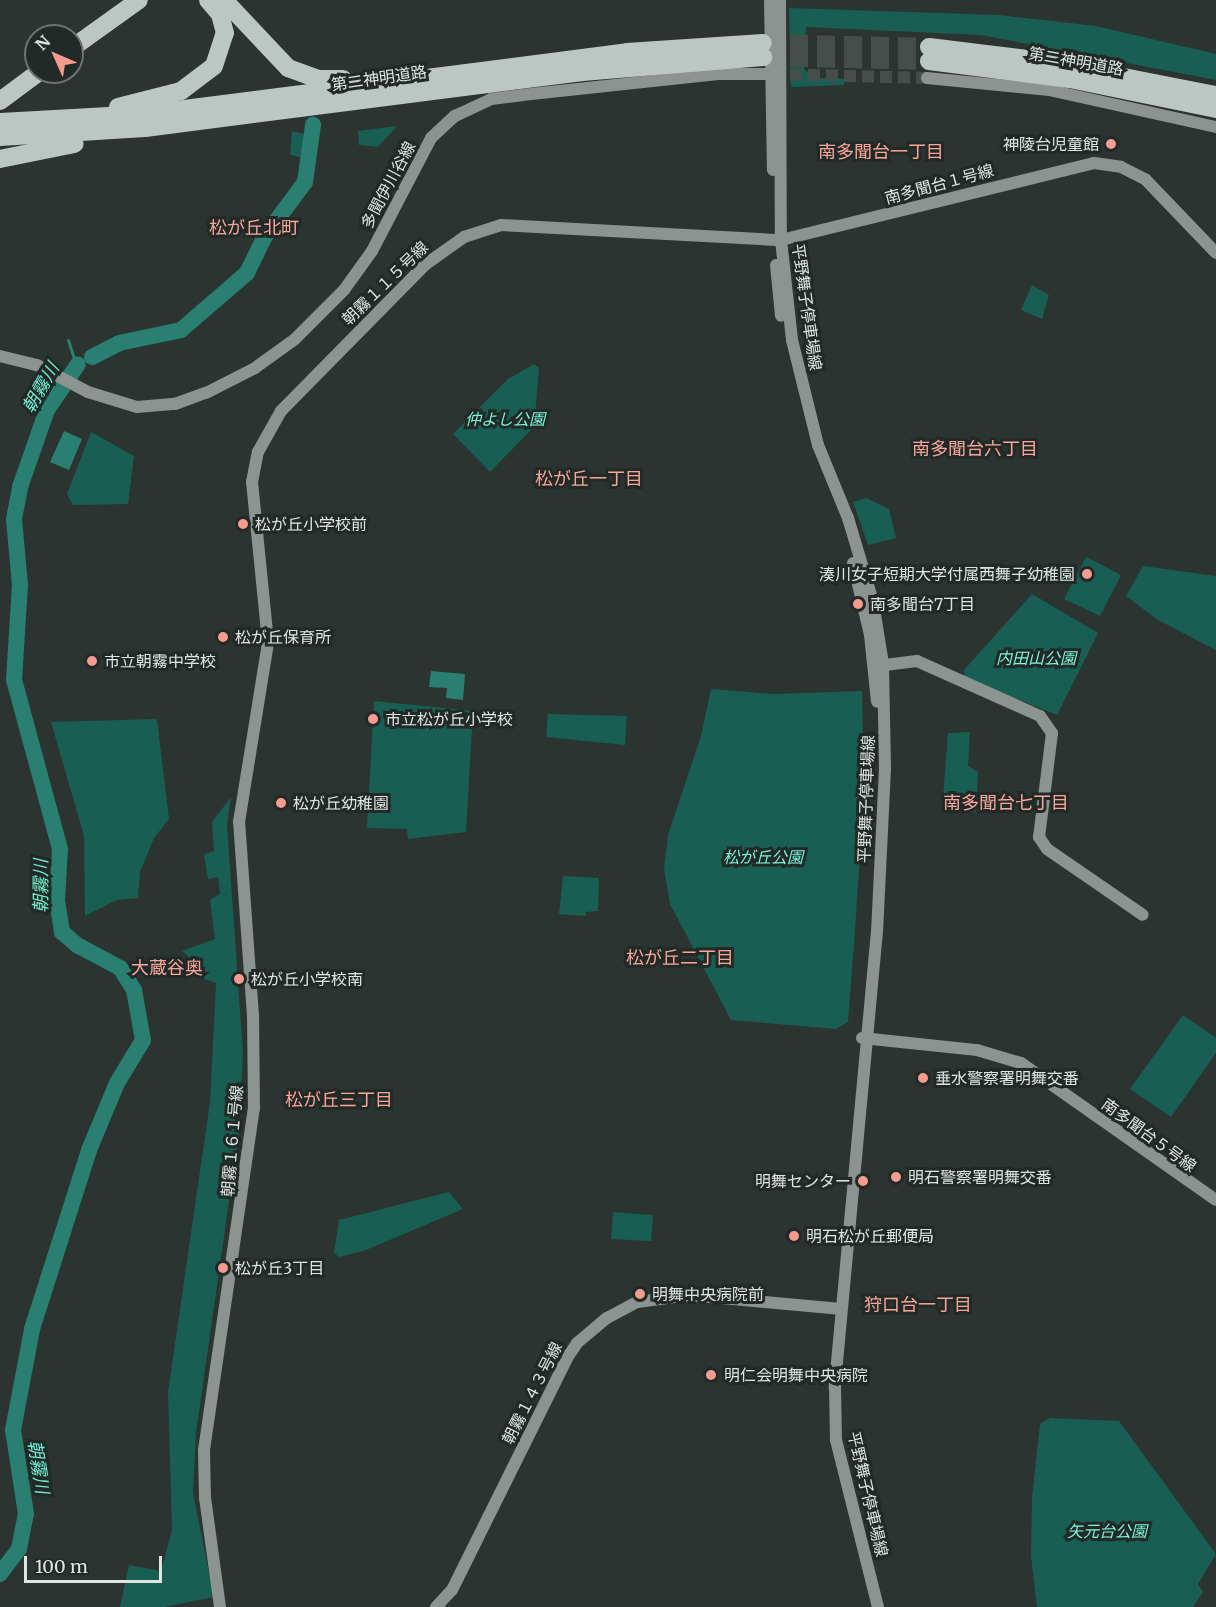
<!DOCTYPE html>
<html>
<head>
<meta charset="utf-8">
<style>
  body { margin:0 }
  #map { position:relative; width:1216px; height:1607px; overflow:hidden; background:#2b3431; font-family:Merriweather,"Noto Sans JP",serif }
  div>[style] { position:absolute }
  .green>* { inset:0; background:#185e52 }
  .water>* { inset:0; background:#298070 }
  .stream>* { height:3px; margin:-1.5px; padding:0 1.5px; transform-origin:1.5px; border-radius:1.5px; background:#298070 }
  .river>* { height:16px; margin:-8px; padding:0 8px; transform-origin:8px; border-radius:8px; background:#298070 }
  .secondary-tunnel>* { height:12px; margin-top:-6px; transform-origin:0; background:repeating-linear-gradient(90deg,#464e4c 0 12px,transparent 0 18px) }
  .highway-tunnel>* { height:18px; margin-top:-9px; transform-origin:0; background:repeating-linear-gradient(90deg,#464e4c 0 18px,transparent 0 27px) }
  .secondary>* { height:12px; margin:-6px; padding:0 6px; transform-origin:6px; border-radius:6px; background:#8c9391 }
  .highway>* { height:18px; margin:-9px; padding:0 9px; transform-origin:9px; border-radius:9px; background:#bcc7c4 }
  .dots>* { width:16px; height:16px; translate:-50% -50%; box-sizing:border-box; border:3px solid #212a27; border-radius:50% }
  span { translate:-50% -50%; white-space:nowrap; text-align:center; line-height:1.15; -webkit-text-stroke:6px #212a27; paint-order:stroke }
  .street-label { font-size:16px; color:#dfe4e3 }
  .poi-label { font-size:16px; color:#dfe4e3 }
  .right { translate:-100% -50%; text-align:right }
  .left { translate:0 -50%; text-align:left }
  .park-label { font-size:16px; color:#7bf3da; font-style:italic }
  .neighbourhood-label { font-size:18px; color:#f8a59a }
  .water-label { font-size:18px; color:#72ebd2; font-style:italic }
  .north { position:absolute; left:24px; top:24px; width:60px; height:60px; box-sizing:border-box; background:#212a27; border:2px solid #6d7472; border-radius:50%; rotate:315deg; font-size:16px; font-weight:700; line-height:24px; text-align:center; color:#dfe4e3 }
  .north::after { content:''; display:block; margin:auto; width:21px; height:27px; background:#f59c91; clip-path:polygon(50% 0,100% 100%,50% 72%,0 100%) }
  .scale { position:absolute; left:24px; top:1556px; width:138px; height:27px; box-sizing:border-box; border:3px solid #dfe4e3; border-top:0; padding-left:8px; font-size:18px; line-height:21px; white-space:nowrap; color:#dfe4e3; -webkit-text-stroke:4px #212a27; paint-order:stroke }
</style>
</head>
<body>
<div id="map">
  <div class="green">
    <div style="clip-path:polygon(789px 8px,999px 15px,1096px 26px,1216px 54px,1216px 80px,981px 35px,806px 27px,804px 70px,819px 78px,845px 79px,844px 85px,791px 87px)"></div>
    <div style="clip-path:polygon(397px 126px,378px 147px,359px 145px,358px 131px)"></div>
    <div style="clip-path:polygon(292px 131px,308px 135px,305px 158px,290px 155px)"></div>
    <div style="clip-path:polygon(1032px 285px,1049px 295px,1042px 319px,1021px 310px)"></div>
    <div style="clip-path:polygon(534px 364px,539px 368px,534px 427px,490px 472px,453px 434px,508px 379px)"></div>
    <div style="clip-path:polygon(91px 432px,134px 456px,128px 504px,73px 505px,67px 494px)"></div>
    <div style="clip-path:polygon(866px 498px,889px 509px,896px 538px,868px 545px,853px 502px)"></div>
    <div style="clip-path:polygon(1086px 557px,1121px 575px,1100px 616px,1064px 599px)"></div>
    <div style="clip-path:polygon(1143px 566px,1216px 576px,1216px 650px,1158px 620px,1126px 596px)"></div>
    <div style="clip-path:polygon(1032px 594px,1098px 633px,1057px 715px,965px 678px,964px 670px)"></div>
    <div style="clip-path:polygon(711px 689px,774px 694px,862px 691px,864px 798px,854px 944px,848px 1022px,836px 1029px,731px 1020px,670px 904px,664px 869px,668px 835px,701px 736px)"></div>
    <div style="clip-path:polygon(374px 701px,473px 711px,466px 832px,408px 839px,407px 829px,367px 828px)"></div>
    <div style="clip-path:polygon(548px 714px,627px 716px,625px 745px,546px 737px)"></div>
    <div style="clip-path:polygon(157px 719px,169px 819px,154px 838px,140px 872px,138px 898px,117px 900px,85px 916px,84px 836px,51px 722px)"></div>
    <div style="clip-path:polygon(970px 732px,968px 766px,978px 772px,976px 812px,942px 811px,948px 733px)"></div>
    <div style="clip-path:polygon(231px 797px,227px 824px,243px 1053px,240px 1124px,196px 1433px,193px 1493px,214px 1597px,164px 1607px,120px 1607px,129px 1565px,161px 1571px,172px 1530px,168px 1392px,210px 1102px,216px 983px,204px 979px,204px 970px,182px 951px,215px 939px,210px 900px,220px 894px,218px 877px,208px 879px,204px 854px,214px 851px,212px 822px)"></div>
    <div style="clip-path:polygon(563px 876px,599px 878px,598px 911px,586px 912px,586px 916px,559px 914px)"></div>
    <div style="clip-path:polygon(1183px 1015px,1216px 1038px,1216px 1053px,1171px 1117px,1130px 1089px)"></div>
    <div style="clip-path:polygon(449px 1192px,463px 1209px,366px 1250px,339px 1257px,334px 1253px,339px 1220px)"></div>
    <div style="clip-path:polygon(613px 1212px,653px 1215px,651px 1241px,611px 1239px)"></div>
    <div style="clip-path:polygon(1050px 1418px,1119px 1421px,1216px 1554px,1198px 1584px,1203px 1592px,1193px 1607px,1037px 1607px,1031px 1556px,1032px 1498px,1040px 1424px)"></div>
  </div>
  <div class="water">
    <div style="clip-path:polygon(64px 431px,82px 439px,69px 470px,50px 462px)"></div>
    <div style="clip-path:polygon(431px 671px,465px 674px,463px 700px,446px 698px,447px 688px,429px 687px)"></div>
  </div>
  <div class="stream">
    <div style="left:68px;top:340px;width:26px;rotate:72deg"></div>
  </div>
  <div class="river">
    <div style="left:92px;top:357px;width:30px;rotate:-27deg"></div>
    <div style="left:119px;top:343px;width:63px;rotate:-11.8deg"></div>
    <div style="left:181px;top:330px;width:87px;rotate:-40.8deg"></div>
    <div style="left:247px;top:273px;width:41px;rotate:-64.1deg"></div>
    <div style="left:265px;top:236px;width:67px;rotate:-53.5deg"></div>
    <div style="left:305px;top:182px;width:58px;rotate:-82deg"></div>
    <div style="left:0;top:1574px;width:31px;rotate:-53deg"></div>
    <div style="left:19px;top:1549px;width:36px;rotate:-79deg"></div>
    <div style="left:26px;top:1514px;width:85px;rotate:-98.8deg"></div>
    <div style="left:13px;top:1430px;width:103px;rotate:-79.3deg"></div>
    <div style="left:32px;top:1329px;width:188px;rotate:-72.3deg"></div>
    <div style="left:89px;top:1150px;width:73px;rotate:-67.3deg"></div>
    <div style="left:117px;top:1083px;width:50px;rotate:-58.8deg"></div>
    <div style="left:143px;top:1040px;width:51px;rotate:-100.2deg"></div>
    <div style="left:134px;top:990px;width:26px;rotate:-122deg"></div>
    <div style="left:120px;top:968px;width:49px;rotate:-151.9deg"></div>
    <div style="left:77px;top:945px;width:20px;rotate:-139deg"></div>
    <div style="left:62px;top:932px;width:31px;rotate:-99deg"></div>
    <div style="left:57px;top:901px;width:52px;rotate:-86.7deg"></div>
    <div style="left:60px;top:849px;width:175px;rotate:-105.2deg"></div>
    <div style="left:14px;top:680px;width:95px;rotate:-86.4deg"></div>
    <div style="left:20px;top:585px;width:66px;rotate:-95.2deg"></div>
    <div style="left:14px;top:519px;width:33px;rotate:-79deg"></div>
    <div style="left:20px;top:487px;width:82px;rotate:-70.7deg"></div>
    <div style="left:47px;top:410px;width:55px;rotate:-56deg"></div>
  </div>
  <div class="secondary-tunnel">
    <div style="left:772px;top:74px;width:155px;rotate:1.5deg"></div>
  </div>
  <div class="highway-tunnel">
    <div style="left:763px;top:43px;width:166px;rotate:1.4deg"></div>
    <div style="left:763px;top:57px;width:166px;rotate:1.4deg"></div>
  </div>
  <div class="secondary">
    <div style="left:770px;top:0;width:170px;rotate:89deg"></div>
    <div style="left:780px;top:0;width:240px;rotate:89.8deg"></div>
    <div style="left:781px;top:240px;width:101px;rotate:83.7deg"></div>
    <div style="left:792px;top:340px;width:108px;rotate:76.1deg"></div>
    <div style="left:818px;top:445px;width:79px;rotate:67.7deg"></div>
    <div style="left:848px;top:518px;width:88px;rotate:73.4deg"></div>
    <div style="left:873px;top:602px;width:63px;rotate:80.8deg"></div>
    <div style="left:883px;top:664px;width:105px;rotate:88.9deg"></div>
    <div style="left:885px;top:769px;width:162px;rotate:92.8deg"></div>
    <div style="left:877px;top:931px;width:459px;rotate:95.3deg"></div>
    <div style="left:835px;top:1388px;width:52px;rotate:88.9deg"></div>
    <div style="left:836px;top:1440px;width:172px;rotate:75.9deg"></div>
    <div style="left:927px;top:78px;width:123px;rotate:5.6deg"></div>
    <div style="left:1049px;top:90px;width:171px;rotate:12.5deg"></div>
    <div style="left:776px;top:265px;width:51px;rotate:84.4deg"></div>
    <div style="left:0;top:356px;width:38px;rotate:14deg"></div>
    <div style="left:37px;top:365px;width:58px;rotate:27.9deg"></div>
    <div style="left:88px;top:392px;width:51px;rotate:17deg"></div>
    <div style="left:137px;top:407px;width:38px;rotate:-5deg"></div>
    <div style="left:175px;top:404px;width:33px;rotate:-20deg"></div>
    <div style="left:206px;top:393px;width:55px;rotate:-27deg"></div>
    <div style="left:255px;top:368px;width:49px;rotate:-35.9deg"></div>
    <div style="left:295px;top:339px;width:69px;rotate:-45deg"></div>
    <div style="left:344px;top:290px;width:48px;rotate:-54.3deg"></div>
    <div style="left:372px;top:251px;width:127px;rotate:-62.4deg"></div>
    <div style="left:431px;top:138px;width:33px;rotate:-43deg"></div>
    <div style="left:455px;top:116px;width:40px;rotate:-25deg"></div>
    <div style="left:491px;top:99px;width:31px;rotate:-7deg"></div>
    <div style="left:522px;top:95px;width:197px;rotate:-6.1deg"></div>
    <div style="left:718px;top:74px;width:47px"></div>
    <div style="left:853px;top:563px;width:74px;rotate:76.7deg"></div>
    <div style="left:870px;top:635px;width:67px;rotate:84deg"></div>
    <div style="left:877px;top:666px;width:40px;rotate:-7.1deg"></div>
    <div style="left:917px;top:661px;width:135px;rotate:24.1deg"></div>
    <div style="left:1040px;top:716px;width:21px;rotate:55deg"></div>
    <div style="left:1052px;top:733px;width:105px;rotate:97.1deg"></div>
    <div style="left:1039px;top:837px;width:14px;rotate:56deg"></div>
    <div style="left:1047px;top:849px;width:116px;rotate:34.5deg"></div>
    <div style="left:862px;top:1038px;width:116px;rotate:6deg"></div>
    <div style="left:977px;top:1050px;width:46px;rotate:16.5deg"></div>
    <div style="left:1021px;top:1063px;width:238px;rotate:35.1deg"></div>
    <div style="left:220px;top:1607px;width:110px;rotate:-97.8deg"></div>
    <div style="left:205px;top:1498px;width:48px;rotate:-91.2deg"></div>
    <div style="left:204px;top:1450px;width:345px;rotate:-81.7deg"></div>
    <div style="left:254px;top:1109px;width:93px;rotate:-90.6deg"></div>
    <div style="left:253px;top:1016px;width:195px;rotate:-94.1deg"></div>
    <div style="left:239px;top:822px;width:182px;rotate:-80.8deg"></div>
    <div style="left:268px;top:642px;width:161px;rotate:-95.7deg"></div>
    <div style="left:252px;top:482px;width:31px;rotate:-79deg"></div>
    <div style="left:258px;top:452px;width:47px;rotate:-60.7deg"></div>
    <div style="left:281px;top:411px;width:206px;rotate:-45.4deg"></div>
    <div style="left:426px;top:264px;width:47px;rotate:-35.4deg"></div>
    <div style="left:464px;top:237px;width:39px;rotate:-18deg"></div>
    <div style="left:501px;top:225px;width:280px;rotate:3.1deg"></div>
    <div style="left:781px;top:240px;width:322px;rotate:-13.8deg"></div>
    <div style="left:1094px;top:163px;width:27px;rotate:8deg"></div>
    <div style="left:1121px;top:167px;width:28px;rotate:27deg"></div>
    <div style="left:1146px;top:180px;width:101px;rotate:46.2deg"></div>
    <div style="left:436px;top:1607px;width:23px;rotate:-47deg"></div>
    <div style="left:452px;top:1590px;width:259px;rotate:-63.6deg"></div>
    <div style="left:567px;top:1358px;width:18px;rotate:-56deg"></div>
    <div style="left:577px;top:1343px;width:39px;rotate:-40deg"></div>
    <div style="left:607px;top:1318px;width:34px;rotate:-28deg"></div>
    <div style="left:637px;top:1302px;width:53px;rotate:-7.5deg"></div>
    <div style="left:690px;top:1295px;width:152px;rotate:5.3deg"></div>
  </div>
  <div class="highway">
    <div style="left:224px;top:0;width:93px;rotate:46.7deg"></div>
    <div style="left:288px;top:68px;width:33px;rotate:20deg"></div>
    <div style="left:319px;top:79px;width:24px"></div>
    <div style="left:929px;top:47px;width:109px;rotate:6.9deg"></div>
    <div style="left:1037px;top:60px;width:182px;rotate:11.1deg"></div>
    <div style="left:72px;top:48px;width:82px;rotate:-35.6deg"></div>
    <div style="left:929px;top:61px;width:142px;rotate:7.3deg"></div>
    <div style="left:1070px;top:79px;width:149px;rotate:11.6deg"></div>
    <div style="left:0;top:101px;width:49px;rotate:-36.6deg"></div>
    <div style="left:118px;top:107px;width:65px;rotate:-14.3deg"></div>
    <div style="left:181px;top:91px;width:41px;rotate:-37.1deg"></div>
    <div style="left:214px;top:66px;width:35px;rotate:-72deg"></div>
    <div style="left:225px;top:33px;width:20px;rotate:-105deg"></div>
    <div style="left:220px;top:14px;width:18px;rotate:-131deg"></div>
    <div style="left:0;top:122px;width:145px;rotate:-3.2deg"></div>
    <div style="left:145px;top:114px;width:486px;rotate:-7.3deg"></div>
    <div style="left:627px;top:52px;width:136px;rotate:-3.8deg"></div>
    <div style="left:0;top:137px;width:145px;rotate:-3.6deg"></div>
    <div style="left:145px;top:128px;width:441px;rotate:-7.3deg"></div>
    <div style="left:582px;top:72px;width:182px;rotate:-4.7deg"></div>
    <div style="left:0;top:159px;width:76px;rotate:-11.5deg"></div>
  </div>
  <div class="dots">
    <div style="left:1111px;top:144px;background:#f59c91"></div>
    <div style="left:243px;top:524px;background:#f59c91"></div>
    <div style="left:1087px;top:574px;background:#f59c91"></div>
    <div style="left:858px;top:604px;background:#f59c91"></div>
    <div style="left:223px;top:637px;background:#f59c91"></div>
    <div style="left:92px;top:661px;background:#f59c91"></div>
    <div style="left:373px;top:719px;background:#f59c91"></div>
    <div style="left:281px;top:803px;background:#f59c91"></div>
    <div style="left:239px;top:979px;background:#f59c91"></div>
    <div style="left:923px;top:1078px;background:#f59c91"></div>
    <div style="left:896px;top:1177px;background:#f59c91"></div>
    <div style="left:863px;top:1181px;background:#f59c91"></div>
    <div style="left:794px;top:1236px;background:#f59c91"></div>
    <div style="left:223px;top:1268px;background:#f59c91"></div>
    <div style="left:640px;top:1294px;background:#f59c91"></div>
    <div style="left:711px;top:1375px;background:#f59c91"></div>
  </div>
  <div class="street-label">
    <span style="left:1076px;top:61px;rotate:10deg">第二神明道路</span>
    <span style="left:379px;top:78px;rotate:-8deg">第二神明道路</span>
    <span style="left:939px;top:184px;rotate:-15deg">南多聞台１号線</span>
    <span style="left:388px;top:185px;rotate:-62deg">多聞伊川谷線</span>
    <span style="left:385px;top:283px;rotate:-44deg">朝霧１１５号線</span>
    <span style="left:807px;top:307px;rotate:82deg">平野舞子停車場線</span>
    <span style="left:866px;top:799px;rotate:-88deg">平野舞子停車場線</span>
    <span style="left:1149px;top:1135px;rotate:36deg">南多聞台５号線</span>
    <span style="left:232px;top:1141px;rotate:-85deg">朝霧１６１号線</span>
    <span style="left:532px;top:1393px;rotate:-63deg">朝霧１４３号線</span>
    <span style="left:868px;top:1494px;rotate:77deg">平野舞子停車場線</span>
  </div>
  <div class="poi-label">
    <span class="right" style="left:1099px;top:144px">神陵台児童館</span>
    <span class="left" style="left:255px;top:524px">松が丘小学校前</span>
    <span class="right" style="left:1075px;top:574px">湊川女子短期大学付属西舞子幼稚園</span>
    <span class="left" style="left:870px;top:604px">南多聞台7丁目</span>
    <span class="left" style="left:235px;top:637px">松が丘保育所</span>
    <span class="left" style="left:104px;top:661px">市立朝霧中学校</span>
    <span class="left" style="left:385px;top:719px">市立松が丘小学校</span>
    <span class="left" style="left:293px;top:803px">松が丘幼稚園</span>
    <span class="left" style="left:251px;top:979px">松が丘小学校南</span>
    <span class="left" style="left:935px;top:1078px">垂水警察署明舞交番</span>
    <span class="left" style="left:908px;top:1177px">明石警察署明舞交番</span>
    <span class="right" style="left:851px;top:1181px">明舞センター</span>
    <span class="left" style="left:806px;top:1236px">明石松が丘郵便局</span>
    <span class="left" style="left:235px;top:1268px">松が丘3丁目</span>
    <span class="left" style="left:652px;top:1294px">明舞中央病院前</span>
    <span class="left" style="left:724px;top:1375px">明仁会明舞中央病院</span>
  </div>
  <div class="park-label">
    <span style="left:505px;top:419px">仲よし公園</span>
    <span style="left:1036px;top:658px">内田山公園</span>
    <span style="left:763px;top:857px">松が丘公園</span>
    <span style="left:1107px;top:1531px">矢元台公園</span>
  </div>
  <div class="neighbourhood-label">
    <span style="left:881px;top:152px">南多聞台一丁目</span>
    <span style="left:254px;top:228px">松が丘北町</span>
    <span style="left:975px;top:449px">南多聞台六丁目</span>
    <span style="left:589px;top:479px">松が丘一丁目</span>
    <span style="left:1006px;top:803px">南多聞台七丁目</span>
    <span style="left:680px;top:958px">松が丘二丁目</span>
    <span style="left:167px;top:968px">大蔵谷奥</span>
    <span style="left:339px;top:1100px">松が丘三丁目</span>
    <span style="left:918px;top:1305px">狩口台一丁目</span>
  </div>
  <div class="water-label">
    <span style="left:41px;top:388px;rotate:-60deg">朝霧川</span>
    <span style="left:41px;top:886px;rotate:-90deg">朝霧川</span>
    <span style="left:38px;top:1467px;rotate:81deg">朝霧川</span>
  </div>
  <div class="north">N</div>
  <div class="scale">100 m</div>
</div>
</body>
</html>
